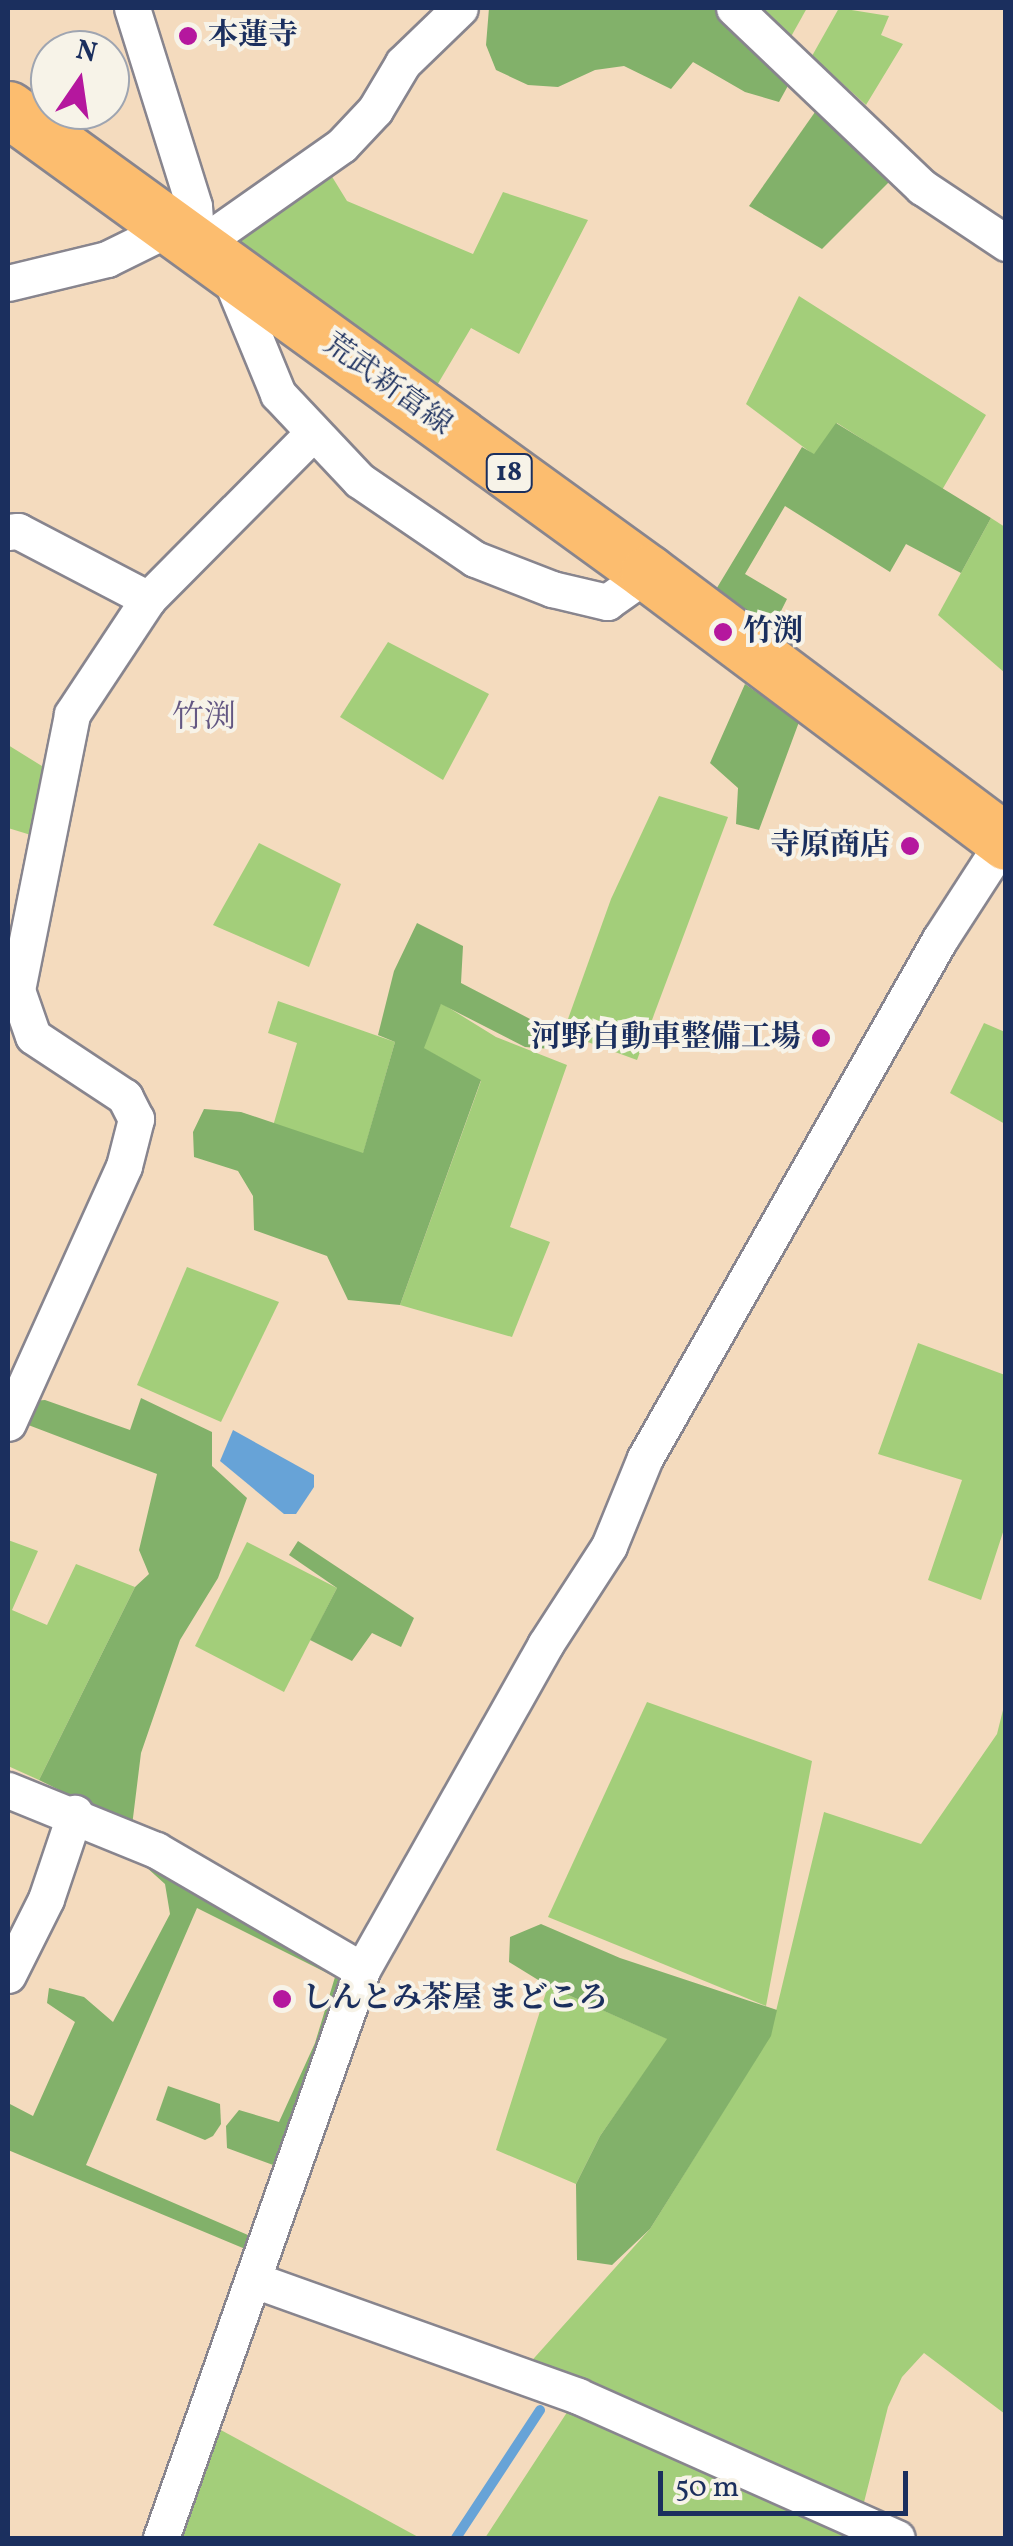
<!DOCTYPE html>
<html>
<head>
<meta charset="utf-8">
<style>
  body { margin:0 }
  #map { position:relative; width:1013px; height:2546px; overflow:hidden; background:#f4dbbe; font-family:Vollkorn,"Noto Serif JP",serif }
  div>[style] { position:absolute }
  .green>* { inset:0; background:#a3ce7a }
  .forest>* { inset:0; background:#82b16a }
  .water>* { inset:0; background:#67a3d7 }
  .stream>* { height:10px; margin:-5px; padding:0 5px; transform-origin:5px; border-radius:5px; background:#67a3d7 }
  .roads { filter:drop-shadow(2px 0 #88858e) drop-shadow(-2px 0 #88858e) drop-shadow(0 2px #88858e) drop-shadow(0 -2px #88858e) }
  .minor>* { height:35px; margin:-17.5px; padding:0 17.5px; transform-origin:17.5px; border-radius:17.5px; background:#fff }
  .primary>* { height:55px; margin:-27.5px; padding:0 27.5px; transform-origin:27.5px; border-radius:27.5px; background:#fcbd6f }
  .dots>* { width:28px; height:28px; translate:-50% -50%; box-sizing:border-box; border:5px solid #f7f3e8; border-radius:50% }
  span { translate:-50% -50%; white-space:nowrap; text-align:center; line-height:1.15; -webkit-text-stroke:8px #f7f3e8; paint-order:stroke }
  .shield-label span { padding:2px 8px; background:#f7f3e8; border:2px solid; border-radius:8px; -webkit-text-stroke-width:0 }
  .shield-label { font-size:28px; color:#1b2f5e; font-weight:700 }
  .poi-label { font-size:30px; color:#1b2f5e; font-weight:700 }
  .left { translate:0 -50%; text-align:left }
  .right { translate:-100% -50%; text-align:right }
  .street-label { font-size:30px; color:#1b2f5e }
  .neighbourhood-label { font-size:32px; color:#635783 }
  .frame { position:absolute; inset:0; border:10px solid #1b2f5e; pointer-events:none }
  .north { position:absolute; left:30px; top:30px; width:100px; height:100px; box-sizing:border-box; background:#f7f3e8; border:2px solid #9fa5b1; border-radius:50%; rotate:13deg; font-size:28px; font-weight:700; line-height:40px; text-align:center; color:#1b2f5e }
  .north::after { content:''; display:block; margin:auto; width:35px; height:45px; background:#b5179e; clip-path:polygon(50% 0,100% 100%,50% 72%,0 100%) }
  .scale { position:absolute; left:658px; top:2471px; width:250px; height:45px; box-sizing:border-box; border:5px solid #1b2f5e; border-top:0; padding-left:12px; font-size:30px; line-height:35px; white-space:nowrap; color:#1b2f5e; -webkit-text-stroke:8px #f7f3e8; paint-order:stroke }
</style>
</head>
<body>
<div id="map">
  <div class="green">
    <div style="clip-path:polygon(753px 8px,807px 8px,788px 42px)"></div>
    <div style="clip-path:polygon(839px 8px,889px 16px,881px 35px,903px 44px,866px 105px,812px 56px)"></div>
    <div style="clip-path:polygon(323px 162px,347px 201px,473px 254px,503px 192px,588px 220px,519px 354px,471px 328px,433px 392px,216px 236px)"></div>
    <div style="clip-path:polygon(799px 296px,986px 415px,942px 490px,837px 423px,814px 455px,746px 404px)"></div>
    <div style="clip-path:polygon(991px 518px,1005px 527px,1005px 673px,938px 615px)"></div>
    <div style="clip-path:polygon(388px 642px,489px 694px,443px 780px,340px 717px)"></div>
    <div style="clip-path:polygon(8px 745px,58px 776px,44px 839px,8px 828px)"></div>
    <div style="clip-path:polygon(659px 796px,728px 817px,637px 1060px,563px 1033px,611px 899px)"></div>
    <div style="clip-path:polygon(259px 843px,341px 884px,309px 967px,213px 925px)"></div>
    <div style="clip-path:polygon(278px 1001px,395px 1042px,363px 1154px,273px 1126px,297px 1043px,268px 1033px)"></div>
    <div style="clip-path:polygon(441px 1003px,496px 1037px,567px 1065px,510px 1227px,550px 1242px,512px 1337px,400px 1305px,481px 1081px,423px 1048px)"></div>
    <div style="clip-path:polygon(984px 1023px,1005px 1032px,1005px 1124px,950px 1093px)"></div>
    <div style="clip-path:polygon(187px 1267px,279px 1302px,221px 1422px,137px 1385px)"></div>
    <div style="clip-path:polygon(918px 1343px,1005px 1375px,1005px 1526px,981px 1600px,928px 1580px,962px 1480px,878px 1454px)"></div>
    <div style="clip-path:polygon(8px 1540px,38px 1551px,12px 1610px,47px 1625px,76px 1564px,135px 1587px,39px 1780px,8px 1766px)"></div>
    <div style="clip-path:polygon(247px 1542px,337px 1588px,284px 1692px,195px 1646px)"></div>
    <div style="clip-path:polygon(647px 1702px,812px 1761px,766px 2006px,548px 1917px)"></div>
    <div style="clip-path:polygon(1005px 1702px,1005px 2414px,924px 2353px,902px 2377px,888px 2407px,855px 2538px,485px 2538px,577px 2397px,518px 2376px,650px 2229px,770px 2036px,824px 1812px,921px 1844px,997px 1734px)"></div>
    <div style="clip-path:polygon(548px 1986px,668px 2039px,600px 2136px,576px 2184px,496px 2150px)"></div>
    <div style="clip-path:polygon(219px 2429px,420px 2538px,177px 2538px)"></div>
  </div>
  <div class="forest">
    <div style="clip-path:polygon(489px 8px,734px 8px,795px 73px,779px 102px,745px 92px,693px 62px,671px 89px,624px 66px,595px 70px,558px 87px,528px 85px,496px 70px,486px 45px)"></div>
    <div style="clip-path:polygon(815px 112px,890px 181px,822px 249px,749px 206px)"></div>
    <div style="clip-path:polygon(836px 423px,991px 518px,961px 573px,906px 544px,890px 572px,785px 506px,745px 574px,787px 599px,780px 613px,747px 621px,712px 596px,802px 447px,814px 454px)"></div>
    <div style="clip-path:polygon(745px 684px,799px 722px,759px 830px,736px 824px,738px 788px,710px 763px)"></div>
    <div style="clip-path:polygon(417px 923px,463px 946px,461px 983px,555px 1032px,551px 1049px,525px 1047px,441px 1004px,424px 1048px,481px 1080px,400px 1305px,348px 1300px,327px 1256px,254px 1230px,253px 1196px,238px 1171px,194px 1157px,193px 1132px,204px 1109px,241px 1112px,363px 1153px,395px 1042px,378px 1035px,394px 971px)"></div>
    <div style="clip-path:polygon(141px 1398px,212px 1432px,212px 1466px,247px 1498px,218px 1578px,180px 1640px,141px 1753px,132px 1826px,39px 1780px,135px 1587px,149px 1574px,139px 1550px,157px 1474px,23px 1423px,32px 1401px,45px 1400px,130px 1430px)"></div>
    <div style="clip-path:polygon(298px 1541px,414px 1618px,401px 1647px,372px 1633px,352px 1661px,310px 1640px,337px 1588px,289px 1555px)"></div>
    <div style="clip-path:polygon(86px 1818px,355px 1973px,284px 2169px,227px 2148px,226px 2126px,239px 2110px,279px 2122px,315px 2043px,335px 1977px,197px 1908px,86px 2165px,262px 2241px,257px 2254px,8px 2150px,8px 2103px,33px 2116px,75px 2022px,47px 2003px,49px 1988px,84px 1997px,113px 2022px,170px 1914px,165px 1884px,145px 1866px,75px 1835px)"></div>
    <div style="clip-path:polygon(541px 1924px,620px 1958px,777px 2010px,771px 2036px,650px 2229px,612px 2265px,577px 2260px,576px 2184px,600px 2136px,667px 2039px,548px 1986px,509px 1962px,510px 1937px)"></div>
    <div style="clip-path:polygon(168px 2086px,220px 2104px,221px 2124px,213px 2136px,205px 2140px,156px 2120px)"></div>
  </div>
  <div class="water">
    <div style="clip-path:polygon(233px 1430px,314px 1475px,314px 1487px,296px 1514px,284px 1514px,220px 1461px)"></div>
  </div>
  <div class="stream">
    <div style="left:456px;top:2538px;width:153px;rotate:-56.7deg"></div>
  </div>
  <div class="roads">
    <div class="minor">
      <div style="left:132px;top:8px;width:207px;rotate:72.6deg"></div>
      <div style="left:194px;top:206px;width:41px;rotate:85.8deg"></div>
      <div style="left:197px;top:247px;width:177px;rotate:-35.1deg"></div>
      <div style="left:342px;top:145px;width:48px;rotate:-46.7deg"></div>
      <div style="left:375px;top:110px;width:55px;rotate:-59.2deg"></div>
      <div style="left:403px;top:63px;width:79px;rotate:-44deg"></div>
      <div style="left:734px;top:8px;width:260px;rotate:43.6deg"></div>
      <div style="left:922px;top:187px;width:101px;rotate:33.7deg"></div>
      <div style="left:227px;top:270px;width:134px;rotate:67.6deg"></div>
      <div style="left:278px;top:394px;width:118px;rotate:46.7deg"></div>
      <div style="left:359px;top:480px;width:140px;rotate:34.3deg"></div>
      <div style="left:475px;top:559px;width:83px;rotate:21.3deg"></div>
      <div style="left:552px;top:589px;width:57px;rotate:13.3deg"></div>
      <div style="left:607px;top:602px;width:50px;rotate:-35.3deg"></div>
      <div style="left:8px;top:283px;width:102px;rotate:-13.6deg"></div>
      <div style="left:107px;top:259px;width:70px;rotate:-26.2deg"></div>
      <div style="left:8px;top:532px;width:10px;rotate:-6deg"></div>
      <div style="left:18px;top:531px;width:147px;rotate:27.6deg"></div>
      <div style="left:8px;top:1423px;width:282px;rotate:-65.7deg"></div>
      <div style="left:124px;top:1166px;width:49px;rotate:-75.7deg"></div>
      <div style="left:136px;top:1119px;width:25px;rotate:-117deg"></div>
      <div style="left:125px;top:1097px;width:110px;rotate:-146.5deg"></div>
      <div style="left:33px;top:1036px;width:49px;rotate:-109.2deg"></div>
      <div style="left:17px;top:990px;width:281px;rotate:-78.7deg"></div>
      <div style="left:72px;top:714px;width:138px;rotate:-56.5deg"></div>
      <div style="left:148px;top:599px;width:231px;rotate:-45.2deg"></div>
      <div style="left:8px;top:1790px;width:160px;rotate:22.1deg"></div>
      <div style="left:156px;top:1850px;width:238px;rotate:30.2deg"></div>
      <div style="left:8px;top:1975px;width:85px;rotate:-63.4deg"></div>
      <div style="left:46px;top:1899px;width:91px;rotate:-71.4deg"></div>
      <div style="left:257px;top:2281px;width:341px;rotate:19.7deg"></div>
      <div style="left:578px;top:2396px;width:349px;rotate:24deg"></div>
      <div style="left:161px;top:2538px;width:603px;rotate:-70.51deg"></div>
      <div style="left:362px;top:1970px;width:373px;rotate:-60.6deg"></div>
      <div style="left:545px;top:1645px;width:118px;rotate:-57.1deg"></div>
      <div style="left:609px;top:1546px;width:95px;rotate:-67.8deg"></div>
      <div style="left:645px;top:1458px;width:597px;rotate:-60.39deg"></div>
      <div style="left:940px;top:939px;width:121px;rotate:-57.1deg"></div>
    </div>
    <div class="primary">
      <div style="left:8px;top:109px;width:791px;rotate:35.94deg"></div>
      <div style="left:648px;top:573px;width:448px;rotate:36.9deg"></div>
    </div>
  </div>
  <div class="dots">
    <div style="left:188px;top:36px;background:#b5179e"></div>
    <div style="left:723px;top:632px;background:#b5179e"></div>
    <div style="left:910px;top:846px;background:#b5179e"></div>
    <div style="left:821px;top:1038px;background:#b5179e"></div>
    <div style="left:282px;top:1999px;background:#b5179e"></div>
  </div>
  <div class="shield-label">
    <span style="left:509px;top:473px">18</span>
  </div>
  <div class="poi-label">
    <span class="left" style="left:208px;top:36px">本蓮寺</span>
    <span class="left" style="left:743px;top:632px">竹渕</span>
    <span class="right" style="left:890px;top:846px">寺原商店</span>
    <span class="right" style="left:801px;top:1038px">河野自動車整備工場</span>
    <span class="left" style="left:302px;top:1999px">しんとみ茶屋 まどころ</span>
  </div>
  <div class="street-label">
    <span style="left:387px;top:385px;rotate:36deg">荒武新富線</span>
  </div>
  <div class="neighbourhood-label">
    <span style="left:204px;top:719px">竹渕</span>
  </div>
  <div class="frame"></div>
  <div class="north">N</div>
  <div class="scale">50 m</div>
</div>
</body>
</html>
